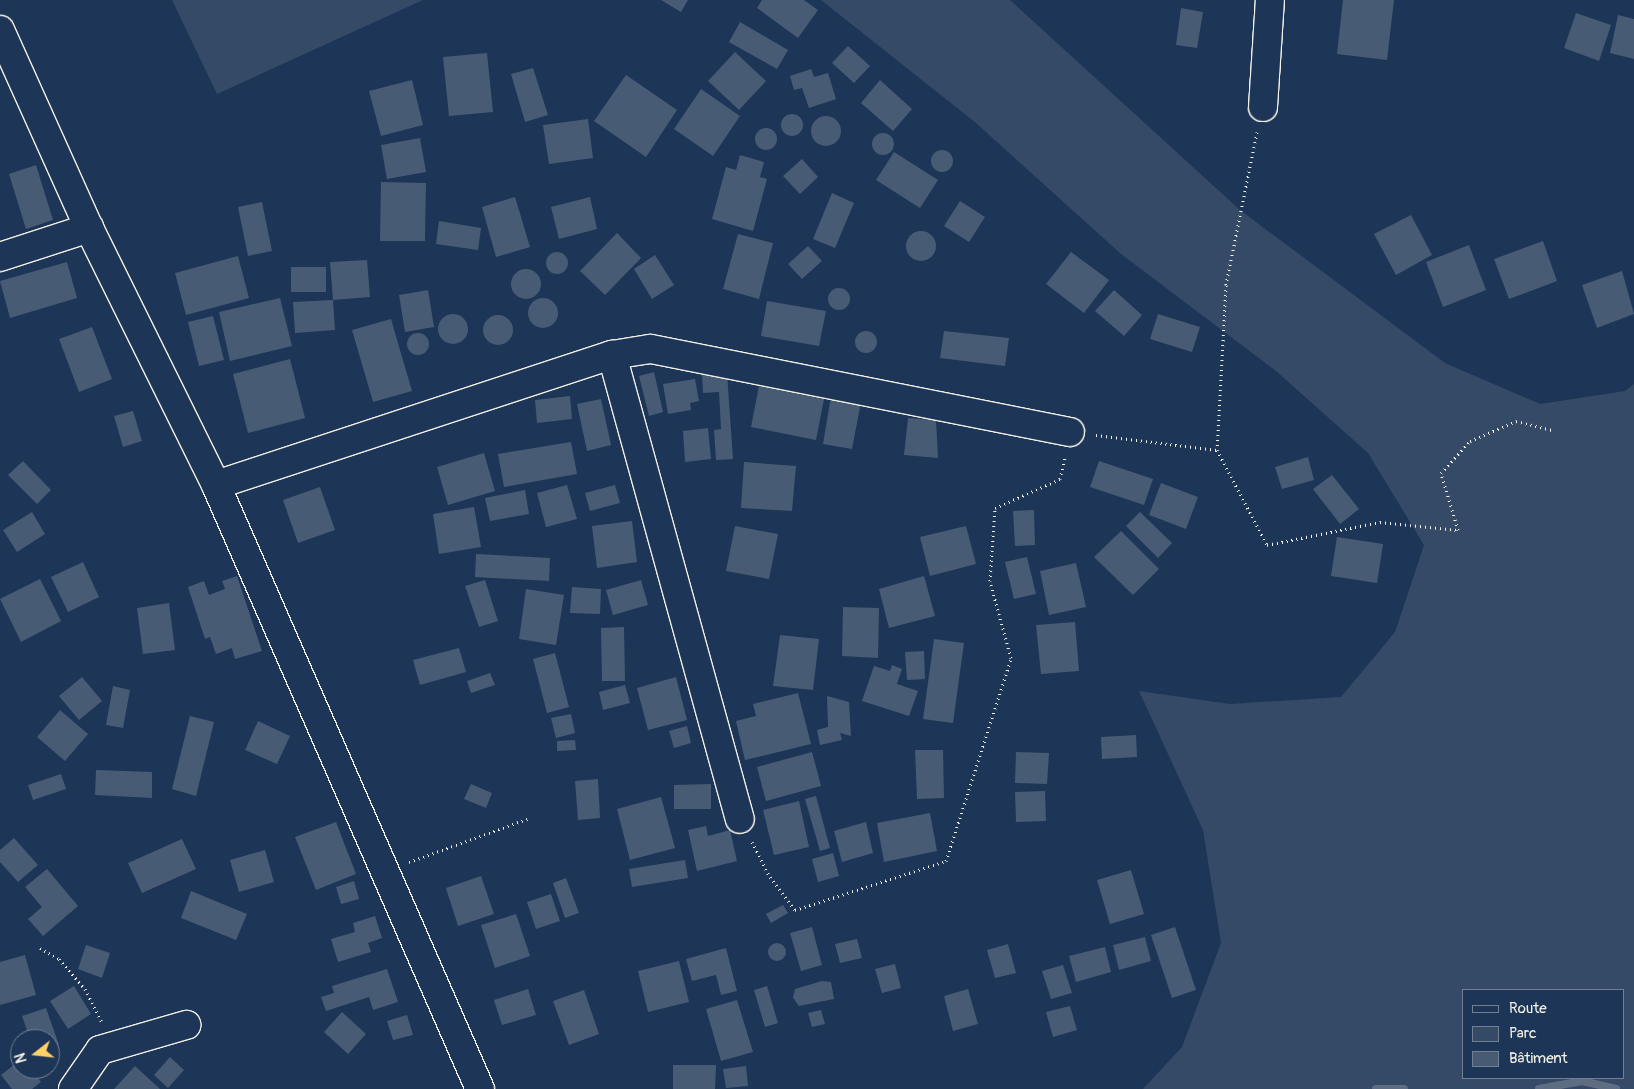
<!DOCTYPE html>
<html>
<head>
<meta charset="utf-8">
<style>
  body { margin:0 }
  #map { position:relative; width:1634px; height:1089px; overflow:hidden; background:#1d3557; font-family:Pangolin,sans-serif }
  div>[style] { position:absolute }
  .green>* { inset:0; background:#354a67 }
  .stream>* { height:8px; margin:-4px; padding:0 4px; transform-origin:4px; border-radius:4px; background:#5e6d82 }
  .building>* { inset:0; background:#485b74 }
  .round { border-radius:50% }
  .path>* { height:3px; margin-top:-1.5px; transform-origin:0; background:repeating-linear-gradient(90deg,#f4f1e8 0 1px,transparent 0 5px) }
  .roads { filter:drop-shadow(1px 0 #f4f1e8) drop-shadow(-1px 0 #f4f1e8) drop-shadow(0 1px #f4f1e8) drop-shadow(0 -1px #f4f1e8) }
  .minor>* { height:28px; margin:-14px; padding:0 14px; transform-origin:14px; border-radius:14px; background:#1d3557 }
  span { translate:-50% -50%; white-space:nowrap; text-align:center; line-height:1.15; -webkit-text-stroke:5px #1d3557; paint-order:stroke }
  .legend { position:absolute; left:1462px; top:989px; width:162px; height:90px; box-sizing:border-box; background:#1d3557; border:1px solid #738091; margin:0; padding:6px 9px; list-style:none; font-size:15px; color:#f4f1e8 }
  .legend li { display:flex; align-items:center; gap:10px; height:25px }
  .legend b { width:25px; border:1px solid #738091 }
  .north { position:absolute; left:10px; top:1029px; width:50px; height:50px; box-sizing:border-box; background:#1d3557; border:1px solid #738091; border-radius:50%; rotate:254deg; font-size:14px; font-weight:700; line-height:20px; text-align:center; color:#f4f1e8 }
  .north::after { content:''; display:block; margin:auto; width:18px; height:22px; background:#ffd166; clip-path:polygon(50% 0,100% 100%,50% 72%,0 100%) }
</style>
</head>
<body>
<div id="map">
  <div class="green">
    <div style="clip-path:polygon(172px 0,423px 0,217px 94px)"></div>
    <div style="clip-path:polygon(evenodd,821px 0,1010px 0,1240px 210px,1445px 363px,1540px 404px,1625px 391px,1634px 384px,1634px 1089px,1143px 1089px,1182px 1047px,1221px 943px,1203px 830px,1139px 691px,1230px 704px,1341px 697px,1395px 632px,1424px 545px,1368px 453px,1276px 371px,1121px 254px,976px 123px,821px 0,1463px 990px,1623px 990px,1623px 1078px,1463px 1078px,1463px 990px)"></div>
  </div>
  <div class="stream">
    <div style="left:1376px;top:1089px;width:28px"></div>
    <div style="left:1539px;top:1089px;width:44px;rotate:-10.5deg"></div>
    <div style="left:1582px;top:1081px;width:35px;rotate:13deg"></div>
  </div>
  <div class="building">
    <div style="clip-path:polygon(661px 0,688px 0,681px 12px)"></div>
    <div style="clip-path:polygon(762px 0,804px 0,818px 10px,798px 38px,757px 8px)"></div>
    <div style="clip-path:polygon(1343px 0,1394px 0,1387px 60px,1337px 54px)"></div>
    <div style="clip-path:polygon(1181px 8px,1203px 12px,1197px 48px,1176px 45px)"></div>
    <div style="clip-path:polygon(1576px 13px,1611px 25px,1599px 61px,1564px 48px)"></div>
    <div style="clip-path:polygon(1618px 15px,1634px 19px,1634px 59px,1610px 53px)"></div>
    <div style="clip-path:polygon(740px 22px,788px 50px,777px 69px,729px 42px)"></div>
    <div style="clip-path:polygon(848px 46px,870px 66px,854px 83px,832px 63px)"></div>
    <div style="clip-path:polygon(735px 52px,766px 81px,739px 110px,708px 81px)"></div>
    <div style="clip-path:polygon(487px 53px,493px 112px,449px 116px,443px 57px)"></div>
    <div style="clip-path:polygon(533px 68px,548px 115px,525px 122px,511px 74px)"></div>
    <div style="clip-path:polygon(811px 69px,814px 77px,828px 73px,836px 99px,809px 108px,802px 88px,794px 90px,790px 76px)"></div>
    <div style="clip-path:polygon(626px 75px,677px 110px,646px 157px,594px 121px)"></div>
    <div style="clip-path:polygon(412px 80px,423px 125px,381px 136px,369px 91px)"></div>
    <div style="clip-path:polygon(880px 80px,912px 109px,893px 131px,861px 103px)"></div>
    <div style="clip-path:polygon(701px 89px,740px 116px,713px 156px,674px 129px)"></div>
    <div class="round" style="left:781px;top:114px;width:22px;height:22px"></div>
    <div class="round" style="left:811px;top:116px;width:30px;height:30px"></div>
    <div style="clip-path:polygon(588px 119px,593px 158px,549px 164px,543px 125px)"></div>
    <div class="round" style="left:755px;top:128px;width:22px;height:22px"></div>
    <div class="round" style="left:872px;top:133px;width:22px;height:22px"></div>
    <div style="clip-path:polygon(420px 138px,426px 172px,387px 179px,381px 145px)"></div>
    <div class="round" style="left:931px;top:150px;width:22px;height:22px"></div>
    <div style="clip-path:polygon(894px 152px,938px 180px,920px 208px,876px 180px)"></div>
    <div style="clip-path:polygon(740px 155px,764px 162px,760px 177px,767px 179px,753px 231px,712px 219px,726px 167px,736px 170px)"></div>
    <div style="clip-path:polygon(802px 159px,818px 177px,800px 194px,783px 176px)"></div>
    <div style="clip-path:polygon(36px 165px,53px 220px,26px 229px,9px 174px)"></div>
    <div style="clip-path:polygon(381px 182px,426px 183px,425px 241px,380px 241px)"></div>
    <div style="clip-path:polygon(832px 193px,854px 203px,835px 248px,813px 239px)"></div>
    <div style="clip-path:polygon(515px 197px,530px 247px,496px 257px,482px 207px)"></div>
    <div style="clip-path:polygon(590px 197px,597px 229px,559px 239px,551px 207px)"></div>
    <div style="clip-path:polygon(960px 201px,985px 217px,969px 242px,944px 226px)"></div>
    <div style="clip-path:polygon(262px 202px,272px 251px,248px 256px,238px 207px)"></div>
    <div style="clip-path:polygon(1411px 215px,1432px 255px,1396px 275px,1374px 234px)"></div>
    <div style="clip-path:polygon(439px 221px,481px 228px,478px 250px,436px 244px)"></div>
    <div class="round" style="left:906px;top:231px;width:30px;height:30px"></div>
    <div style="clip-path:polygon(617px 233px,641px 258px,605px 295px,580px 271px)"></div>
    <div style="clip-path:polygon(738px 234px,773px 243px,759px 299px,723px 289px)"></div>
    <div style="clip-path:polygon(1543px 241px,1557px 281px,1509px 299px,1494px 259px)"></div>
    <div style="clip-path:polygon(1469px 245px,1486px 290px,1443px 307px,1426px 262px)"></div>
    <div style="clip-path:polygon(808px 246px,822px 261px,802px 279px,788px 264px)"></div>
    <div style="clip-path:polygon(1071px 252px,1109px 280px,1084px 313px,1046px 284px)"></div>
    <div class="round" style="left:546px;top:252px;width:22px;height:22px"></div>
    <div style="clip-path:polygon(655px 255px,674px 285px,652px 299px,634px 269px)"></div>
    <div style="clip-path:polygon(238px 256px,249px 298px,186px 315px,175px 273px)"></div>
    <div style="clip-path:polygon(367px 260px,370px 297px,333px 300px,330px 262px)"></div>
    <div style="clip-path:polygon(67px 262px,77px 298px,10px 318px,0 281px)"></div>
    <div style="clip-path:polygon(291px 267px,326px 267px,326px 292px,291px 292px)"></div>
    <div class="round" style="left:511px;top:269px;width:30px;height:30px"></div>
    <div style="clip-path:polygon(1622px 271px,1634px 314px,1597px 328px,1582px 285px)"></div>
    <div class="round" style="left:828px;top:288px;width:22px;height:22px"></div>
    <div style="clip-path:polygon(428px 290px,434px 327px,405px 332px,399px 295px)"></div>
    <div style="clip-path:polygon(1114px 290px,1142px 315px,1124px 336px,1095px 311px)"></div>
    <div style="clip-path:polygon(280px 298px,292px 346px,230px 361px,219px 312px)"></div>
    <div class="round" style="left:528px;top:298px;width:30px;height:30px"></div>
    <div style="clip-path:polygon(333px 300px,335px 330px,295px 333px,293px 302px)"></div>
    <div style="clip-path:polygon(767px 301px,826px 311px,819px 346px,761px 336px)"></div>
    <div style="clip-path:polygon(1158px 314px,1200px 327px,1192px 352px,1150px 339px)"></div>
    <div class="round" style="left:438px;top:314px;width:30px;height:30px"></div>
    <div class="round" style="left:483px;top:315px;width:30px;height:30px"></div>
    <div style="clip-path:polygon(213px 316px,224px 360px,199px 366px,188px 322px)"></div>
    <div style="clip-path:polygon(391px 319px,412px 391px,373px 402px,352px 330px)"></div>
    <div style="clip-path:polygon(92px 327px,112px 379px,79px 392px,59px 339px)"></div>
    <div style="clip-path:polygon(944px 331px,1009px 338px,1005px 366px,940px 358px)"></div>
    <div class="round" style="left:855px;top:331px;width:22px;height:22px"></div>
    <div class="round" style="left:407px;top:333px;width:22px;height:22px"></div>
    <div style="clip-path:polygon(290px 359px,305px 418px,248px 433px,233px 374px)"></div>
    <div style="clip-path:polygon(654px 372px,663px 412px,649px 416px,639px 376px)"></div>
    <div style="clip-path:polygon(727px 373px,733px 459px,716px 460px,714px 430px,721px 429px,719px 392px,703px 393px,702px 374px)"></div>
    <div style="clip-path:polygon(695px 379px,699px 401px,690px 403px,691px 410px,668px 414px,663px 384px)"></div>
    <div style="clip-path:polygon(759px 386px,824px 399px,816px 440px,751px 427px)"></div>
    <div style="clip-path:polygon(570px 396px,572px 419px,537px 423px,535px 400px)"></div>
    <div style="clip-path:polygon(831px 396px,861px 402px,852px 449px,823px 444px)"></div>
    <div style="clip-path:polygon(601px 399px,611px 445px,587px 451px,577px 404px)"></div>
    <div style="clip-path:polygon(133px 411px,142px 441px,123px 447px,114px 416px)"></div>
    <div style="clip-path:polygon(908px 418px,936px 420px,938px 458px,904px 455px)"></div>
    <div style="clip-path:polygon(708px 428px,711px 459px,685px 462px,683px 431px)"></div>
    <div style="clip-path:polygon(571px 442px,577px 474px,504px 487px,498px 454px)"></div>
    <div style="clip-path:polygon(484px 453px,495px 491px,448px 505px,437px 467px)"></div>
    <div style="clip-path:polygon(1308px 457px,1314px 480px,1282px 489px,1275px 467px)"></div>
    <div style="clip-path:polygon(23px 461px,51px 490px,37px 504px,8px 475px)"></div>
    <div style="clip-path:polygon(1099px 461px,1153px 479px,1144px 505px,1090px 487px)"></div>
    <div style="clip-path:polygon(744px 462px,796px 466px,792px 511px,741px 508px)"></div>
    <div style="clip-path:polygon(1332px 475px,1359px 509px,1340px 524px,1313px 489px)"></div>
    <div style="clip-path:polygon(1161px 483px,1198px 497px,1186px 529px,1149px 515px)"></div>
    <div style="clip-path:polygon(567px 485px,577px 519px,546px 527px,537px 493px)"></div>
    <div style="clip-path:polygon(615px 485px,620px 503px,590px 511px,585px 493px)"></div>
    <div style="clip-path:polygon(320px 487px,335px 530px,298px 543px,283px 500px)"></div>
    <div style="clip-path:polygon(525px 490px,529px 514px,490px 521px,485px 498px)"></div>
    <div style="clip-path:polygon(474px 507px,481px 547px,439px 554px,433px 514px)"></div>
    <div style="clip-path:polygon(1034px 510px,1035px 545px,1015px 546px,1013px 511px)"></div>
    <div style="clip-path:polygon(32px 512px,45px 534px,17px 552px,3px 530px)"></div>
    <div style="clip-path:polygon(1140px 512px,1172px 543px,1158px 558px,1126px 526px)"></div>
    <div style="clip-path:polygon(632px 521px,637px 562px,597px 568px,592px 526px)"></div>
    <div style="clip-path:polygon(735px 526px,778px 534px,769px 579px,726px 571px)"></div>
    <div style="clip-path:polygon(966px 526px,976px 564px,930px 576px,920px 537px)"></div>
    <div style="clip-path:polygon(1121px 531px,1159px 569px,1133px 595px,1094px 557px)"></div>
    <div style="clip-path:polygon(1337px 537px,1383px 544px,1377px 583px,1331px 576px)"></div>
    <div style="clip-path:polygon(476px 554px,550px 558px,549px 581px,475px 577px)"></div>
    <div style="clip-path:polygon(1027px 557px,1036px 594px,1014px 599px,1005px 562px)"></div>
    <div style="clip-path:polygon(83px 562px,99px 597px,68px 612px,51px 577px)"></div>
    <div style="clip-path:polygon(1076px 563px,1086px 607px,1049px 615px,1040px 571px)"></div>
    <div style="clip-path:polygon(237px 576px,262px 651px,235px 659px,232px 648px,216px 654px,210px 637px,205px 639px,188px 587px,204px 581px,209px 595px,225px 589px,222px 581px)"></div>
    <div style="clip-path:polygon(924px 576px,935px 616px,889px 628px,879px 589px)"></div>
    <div style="clip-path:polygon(40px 579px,61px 621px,21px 642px,0 599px)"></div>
    <div style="clip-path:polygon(485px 580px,498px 621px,479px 627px,465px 586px)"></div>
    <div style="clip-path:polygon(641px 580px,648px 605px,613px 615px,606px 590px)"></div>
    <div style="clip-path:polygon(572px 587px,601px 589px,600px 614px,570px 613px)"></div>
    <div style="clip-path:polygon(526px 589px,564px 595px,556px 645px,519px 639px)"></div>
    <div style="clip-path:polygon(169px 603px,175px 650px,143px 654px,137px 608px)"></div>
    <div style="clip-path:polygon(843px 607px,879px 608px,878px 658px,842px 656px)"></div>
    <div style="clip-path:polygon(1075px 622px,1079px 671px,1041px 674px,1036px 625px)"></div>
    <div style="clip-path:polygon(624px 627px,625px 681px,602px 681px,601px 628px)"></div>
    <div style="clip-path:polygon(780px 635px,819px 639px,813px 690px,773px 686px)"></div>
    <div style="clip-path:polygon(934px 639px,964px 643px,953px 723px,923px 719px)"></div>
    <div style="clip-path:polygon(459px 648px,466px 672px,420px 685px,413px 660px)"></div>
    <div style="clip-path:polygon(924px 651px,925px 679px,907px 680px,905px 652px)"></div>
    <div style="clip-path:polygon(555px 653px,569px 707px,547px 713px,533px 659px)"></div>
    <div style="clip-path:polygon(892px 665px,902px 669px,897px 684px,918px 691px,909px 716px,862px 701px,874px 666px,890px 671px)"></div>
    <div style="clip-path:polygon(490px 673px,495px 685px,471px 693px,467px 681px)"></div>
    <div style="clip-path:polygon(82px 677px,102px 701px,79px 720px,59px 696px)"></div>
    <div style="clip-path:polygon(676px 677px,687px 720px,648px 730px,637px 688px)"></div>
    <div style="clip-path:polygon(625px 685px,630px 703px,603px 710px,599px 692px)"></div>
    <div style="clip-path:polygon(113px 686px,130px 690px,123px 728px,106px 725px)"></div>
    <div style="clip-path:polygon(798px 693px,811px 744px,745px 760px,736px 721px,756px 716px,753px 704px)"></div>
    <div style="clip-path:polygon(827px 696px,849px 702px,851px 736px,840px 733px,842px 740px,820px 745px,817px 730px,828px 727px)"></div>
    <div style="clip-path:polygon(60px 710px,88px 734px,65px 761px,37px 737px)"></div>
    <div style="clip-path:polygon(571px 714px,575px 733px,556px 738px,551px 718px)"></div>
    <div style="clip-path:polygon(190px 716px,214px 722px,196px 796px,172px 789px)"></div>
    <div style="clip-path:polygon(258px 721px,290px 736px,277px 764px,245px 750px)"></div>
    <div style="clip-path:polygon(687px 726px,691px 743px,674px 748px,669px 731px)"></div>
    <div style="clip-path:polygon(1136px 735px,1137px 757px,1102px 759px,1101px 737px)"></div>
    <div style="clip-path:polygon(575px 740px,576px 750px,557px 751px,557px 741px)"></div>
    <div style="clip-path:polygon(915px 750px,943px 750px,944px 798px,917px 799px)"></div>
    <div style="clip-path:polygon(812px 752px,821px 786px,766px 801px,757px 767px)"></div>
    <div style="clip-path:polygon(1016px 752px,1049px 753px,1047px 784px,1015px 783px)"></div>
    <div style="clip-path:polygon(96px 770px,152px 772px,152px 798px,95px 795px)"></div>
    <div style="clip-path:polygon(61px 774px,66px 789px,33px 800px,28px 785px)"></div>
    <div style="clip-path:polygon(598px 779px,600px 818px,578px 820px,575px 781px)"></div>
    <div style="clip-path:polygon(471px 784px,492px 793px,486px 808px,464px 799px)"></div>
    <div style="clip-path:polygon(711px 784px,711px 809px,674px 809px,674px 785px)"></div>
    <div style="clip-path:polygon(1045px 791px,1046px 821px,1016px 822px,1015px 792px)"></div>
    <div style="clip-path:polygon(816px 796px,830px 848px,820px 851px,805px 799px)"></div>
    <div style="clip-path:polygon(661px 797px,675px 848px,630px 860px,617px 809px)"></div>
    <div style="clip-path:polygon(799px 801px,809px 847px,774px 855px,763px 810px)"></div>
    <div style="clip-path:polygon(930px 813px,937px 851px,884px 862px,877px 823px)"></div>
    <div style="clip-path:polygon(336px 822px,356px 874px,316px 890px,295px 837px)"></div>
    <div style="clip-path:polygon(866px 822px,873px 853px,842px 862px,834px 831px)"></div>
    <div style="clip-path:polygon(706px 826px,708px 836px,730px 830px,737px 861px,697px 871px,688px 830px)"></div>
    <div style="clip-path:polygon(14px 838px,38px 865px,18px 882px,0 862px,0 850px)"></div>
    <div style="clip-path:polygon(182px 839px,196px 869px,142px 893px,128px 863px)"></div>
    <div style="clip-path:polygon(265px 850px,274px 882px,239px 892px,230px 860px)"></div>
    <div style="clip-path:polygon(833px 853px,839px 876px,818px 882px,812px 859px)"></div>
    <div style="clip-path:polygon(685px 860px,688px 878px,632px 887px,629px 869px)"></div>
    <div style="clip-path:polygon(47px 869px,78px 906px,43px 936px,28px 919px,42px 907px,25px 887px)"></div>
    <div style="clip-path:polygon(1131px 870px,1144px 914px,1110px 924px,1097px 880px)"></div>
    <div style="clip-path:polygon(481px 876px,494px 914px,458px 926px,446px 888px)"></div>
    <div style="clip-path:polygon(566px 878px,579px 913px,565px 918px,553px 883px)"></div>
    <div style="clip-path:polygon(354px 881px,359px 899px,341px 904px,336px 887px)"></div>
    <div style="clip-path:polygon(191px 891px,247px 914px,236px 940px,181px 918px)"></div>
    <div style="clip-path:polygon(551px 894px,560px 921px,536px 929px,527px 902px)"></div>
    <div style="clip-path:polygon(783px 905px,788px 913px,771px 923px,766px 914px)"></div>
    <div style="clip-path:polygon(516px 914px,530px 956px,495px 968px,481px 925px)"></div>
    <div style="clip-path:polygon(375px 916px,382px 938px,368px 943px,371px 952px,338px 962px,331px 939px,355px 932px,353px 923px)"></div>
    <div style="clip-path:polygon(812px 927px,822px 965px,801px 971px,790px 933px)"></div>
    <div style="clip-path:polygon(1175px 927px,1196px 990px,1172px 998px,1151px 935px)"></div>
    <div style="clip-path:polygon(1145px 937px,1151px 961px,1119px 970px,1113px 945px)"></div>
    <div style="clip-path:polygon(857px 939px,862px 958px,840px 963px,835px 944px)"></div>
    <div class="round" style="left:768px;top:943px;width:18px;height:18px"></div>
    <div style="clip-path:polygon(1008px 944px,1016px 973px,995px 978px,987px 950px)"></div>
    <div style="clip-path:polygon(86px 945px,110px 953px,102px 978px,78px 969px)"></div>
    <div style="clip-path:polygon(1105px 947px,1111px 972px,1076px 982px,1069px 956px)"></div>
    <div style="clip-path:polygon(726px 948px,737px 991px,721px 995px,716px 975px,692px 981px,686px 959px)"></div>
    <div style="clip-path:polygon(25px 955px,36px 995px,0 1005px,0 962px)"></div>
    <div style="clip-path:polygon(679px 961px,689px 1002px,648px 1012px,638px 971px)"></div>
    <div style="clip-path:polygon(895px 964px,901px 988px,882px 993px,875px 969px)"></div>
    <div style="clip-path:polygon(1063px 965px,1072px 993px,1051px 999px,1042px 971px)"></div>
    <div style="clip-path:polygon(387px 969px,398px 1002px,373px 1010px,369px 997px,326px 1011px,321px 997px,334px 993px,332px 986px)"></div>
    <div style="clip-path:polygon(822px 981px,831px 982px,834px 999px,799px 1006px,793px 998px,795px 989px)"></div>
    <div style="clip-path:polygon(74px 986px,91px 1014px,68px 1029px,50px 1001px)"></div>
    <div style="clip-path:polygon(767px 986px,778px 1023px,765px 1027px,754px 990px)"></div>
    <div style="clip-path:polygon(528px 989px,536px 1015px,502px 1025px,494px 1000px)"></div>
    <div style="clip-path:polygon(968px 989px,978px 1024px,953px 1031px,944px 996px)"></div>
    <div style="clip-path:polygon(584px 990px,599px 1034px,569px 1045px,553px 1001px)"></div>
    <div style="clip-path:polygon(737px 1000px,753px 1052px,721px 1061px,706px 1009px)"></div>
    <div style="clip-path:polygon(1070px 1006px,1077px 1030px,1053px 1037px,1046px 1012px)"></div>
    <div style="clip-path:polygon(46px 1008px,59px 1045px,50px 1047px,50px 1039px,30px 1039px,22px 1016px)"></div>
    <div style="clip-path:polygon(821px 1010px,825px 1024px,812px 1027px,808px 1013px)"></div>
    <div style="clip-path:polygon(342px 1012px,366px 1034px,348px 1054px,324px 1032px)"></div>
    <div style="clip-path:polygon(407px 1015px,413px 1035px,393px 1040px,387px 1021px)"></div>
    <div style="clip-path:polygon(170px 1057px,184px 1070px,168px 1088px,154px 1075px)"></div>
    <div style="clip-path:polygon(20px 1060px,20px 1069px,31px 1069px,41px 1082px,32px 1089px,12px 1089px,1px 1075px)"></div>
    <div style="clip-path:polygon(673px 1065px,716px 1065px,715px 1089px,673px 1089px)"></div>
    <div style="clip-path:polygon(135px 1066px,160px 1089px,114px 1089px)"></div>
    <div style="clip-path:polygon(746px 1066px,748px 1086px,726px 1088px,723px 1069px)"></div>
  </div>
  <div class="path">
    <div style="left:1257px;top:132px;width:156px;rotate:101.5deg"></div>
    <div style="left:1226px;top:285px;width:165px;rotate:93.1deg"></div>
    <div style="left:1217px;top:450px;width:107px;rotate:62.2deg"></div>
    <div style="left:1267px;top:545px;width:115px;rotate:-11.5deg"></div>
    <div style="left:1380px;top:522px;width:78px;rotate:5.9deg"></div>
    <div style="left:1458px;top:530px;width:59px;rotate:-106.6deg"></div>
    <div style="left:1441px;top:473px;width:43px;rotate:-47.8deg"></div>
    <div style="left:1470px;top:441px;width:50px;rotate:-23.5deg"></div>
    <div style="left:1516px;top:421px;width:38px;rotate:14deg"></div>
    <div style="left:1096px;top:435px;width:122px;rotate:7.1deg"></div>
    <div style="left:752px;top:842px;width:39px;rotate:63deg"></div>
    <div style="left:770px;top:877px;width:41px;rotate:52.9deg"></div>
    <div style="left:795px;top:910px;width:159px;rotate:-18deg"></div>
    <div style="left:946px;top:861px;width:213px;rotate:-72.2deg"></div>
    <div style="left:1011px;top:658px;width:80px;rotate:-105.3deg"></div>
    <div style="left:990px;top:581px;width:73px;rotate:-86.1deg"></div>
    <div style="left:995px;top:508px;width:71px;rotate:-24deg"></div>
    <div style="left:1060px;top:479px;width:22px;rotate:-77deg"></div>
    <div style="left:409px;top:862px;width:129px;rotate:-20deg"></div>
    <div style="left:40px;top:948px;width:22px;rotate:30deg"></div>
    <div style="left:59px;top:959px;width:40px;rotate:49deg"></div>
    <div style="left:85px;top:989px;width:37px;rotate:63deg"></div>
  </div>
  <div class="roads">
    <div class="minor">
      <div style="left:0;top:30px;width:217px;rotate:65.8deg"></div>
      <div style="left:89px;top:228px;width:287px;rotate:63.7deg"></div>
      <div style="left:216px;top:485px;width:659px;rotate:66.39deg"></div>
      <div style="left:1263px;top:107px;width:107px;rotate:-86.3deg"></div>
      <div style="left:0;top:257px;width:94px;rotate:-18deg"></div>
      <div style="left:612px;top:355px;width:481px;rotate:74.6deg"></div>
      <div style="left:216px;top:485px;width:417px;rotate:-18.2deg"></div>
      <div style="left:612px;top:355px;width:39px;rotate:-9deg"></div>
      <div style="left:651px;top:349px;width:427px;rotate:11.2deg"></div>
      <div style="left:73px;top:1089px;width:47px;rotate:-55.3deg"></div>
      <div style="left:100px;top:1050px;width:90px;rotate:-16.2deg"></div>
    </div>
  </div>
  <ul class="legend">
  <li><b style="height:6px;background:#1d3557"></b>Route</li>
  <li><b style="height:14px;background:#354a67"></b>Parc</li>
  <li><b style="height:14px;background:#485b74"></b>Bâtiment</li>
  </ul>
  <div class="north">N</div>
</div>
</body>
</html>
